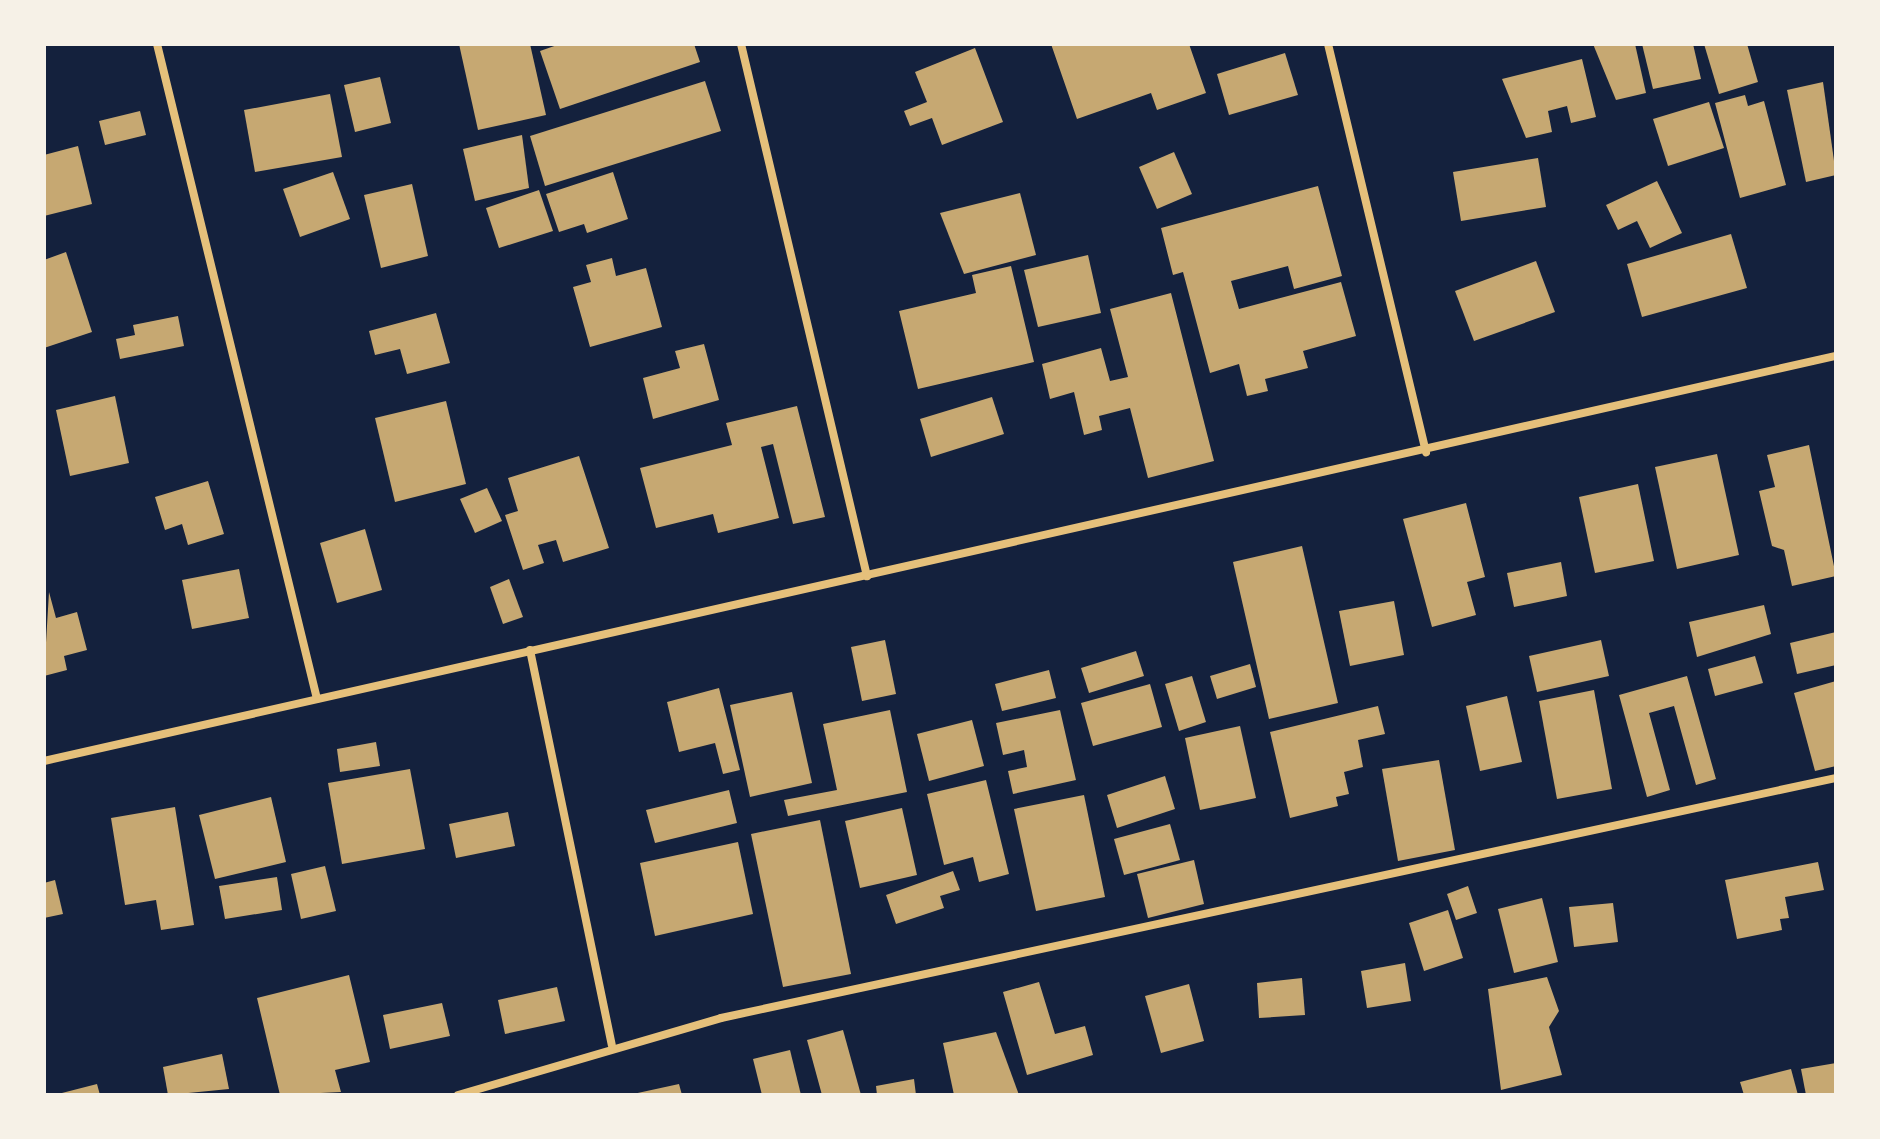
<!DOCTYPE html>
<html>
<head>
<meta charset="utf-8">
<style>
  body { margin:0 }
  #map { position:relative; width:1880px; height:1139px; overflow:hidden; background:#14213d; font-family:"Space Grotesk",sans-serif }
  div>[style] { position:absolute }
  .building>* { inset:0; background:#c6a872 }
  .minor>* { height:8px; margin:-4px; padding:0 4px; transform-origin:4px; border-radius:4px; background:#e5c07b }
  span { translate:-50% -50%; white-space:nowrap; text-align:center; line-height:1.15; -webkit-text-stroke:7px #f6f1e7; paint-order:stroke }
  .frame { position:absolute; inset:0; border:46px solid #f6f1e7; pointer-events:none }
</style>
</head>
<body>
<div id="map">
  <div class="building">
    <div style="clip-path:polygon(459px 44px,530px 44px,546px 115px,478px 130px)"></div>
    <div style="clip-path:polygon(560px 44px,694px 44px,700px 62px,560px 109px,540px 51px)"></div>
    <div style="clip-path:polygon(1051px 44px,1189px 44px,1206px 93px,1157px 110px,1151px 93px,1077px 119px)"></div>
    <div style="clip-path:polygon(1593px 44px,1635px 44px,1646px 93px,1616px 100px)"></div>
    <div style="clip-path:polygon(1642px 44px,1693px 44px,1701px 79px,1653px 89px)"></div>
    <div style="clip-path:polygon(1704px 44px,1747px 44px,1758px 82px,1719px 94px)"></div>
    <div style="clip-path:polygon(975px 48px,1003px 122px,942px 145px,932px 118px,910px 126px,904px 111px,927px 102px,915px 72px)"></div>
    <div style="clip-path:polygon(1285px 53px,1298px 95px,1229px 115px,1217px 74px)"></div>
    <div style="clip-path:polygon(1582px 59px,1596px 117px,1571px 123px,1567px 106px,1548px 111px,1552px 132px,1526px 138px,1502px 79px)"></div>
    <div style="clip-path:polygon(380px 77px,391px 123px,355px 132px,344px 85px)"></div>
    <div style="clip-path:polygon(705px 81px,721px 131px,545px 186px,530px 136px)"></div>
    <div style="clip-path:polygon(1823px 82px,1836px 175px,1806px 182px,1787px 90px)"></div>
    <div style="clip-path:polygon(330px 94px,342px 157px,255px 172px,244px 110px)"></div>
    <div style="clip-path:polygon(1745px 95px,1748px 106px,1764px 101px,1786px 185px,1740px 198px,1715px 103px)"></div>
    <div style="clip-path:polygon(1709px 102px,1724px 148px,1668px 166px,1653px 119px)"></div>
    <div style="clip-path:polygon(140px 111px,146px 135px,105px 145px,99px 121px)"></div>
    <div style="clip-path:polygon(522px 135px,529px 188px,475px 201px,463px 149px)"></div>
    <div style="clip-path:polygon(78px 146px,92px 204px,44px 216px,44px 155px)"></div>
    <div style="clip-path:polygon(1174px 152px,1192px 194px,1157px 209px,1139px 167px)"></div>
    <div style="clip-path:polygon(1538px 158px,1546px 207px,1461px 221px,1453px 172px)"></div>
    <div style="clip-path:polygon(333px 172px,350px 219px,300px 237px,283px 189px)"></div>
    <div style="clip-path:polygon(613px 172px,628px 219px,587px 233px,584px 224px,559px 232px,546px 194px)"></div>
    <div style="clip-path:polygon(1657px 181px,1682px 233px,1650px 248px,1637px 221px,1618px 230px,1606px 205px)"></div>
    <div style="clip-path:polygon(412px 184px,428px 256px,381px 268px,364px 195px)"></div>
    <div style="clip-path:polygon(1318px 186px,1342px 276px,1294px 289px,1288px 266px,1231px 281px,1239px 309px,1341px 282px,1356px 336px,1303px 351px,1308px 368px,1265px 379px,1268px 391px,1247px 396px,1239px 364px,1210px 373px,1183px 272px,1173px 275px,1161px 228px)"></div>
    <div style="clip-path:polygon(539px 190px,553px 231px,499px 248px,486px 208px)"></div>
    <div style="clip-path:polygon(1020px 193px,1036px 255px,964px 274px,940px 213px)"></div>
    <div style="clip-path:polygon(1731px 234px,1747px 288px,1642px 317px,1627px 264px)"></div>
    <div style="clip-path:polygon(66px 252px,92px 332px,44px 348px,44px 260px)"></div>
    <div style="clip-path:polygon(1088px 255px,1101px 313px,1038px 327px,1024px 270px)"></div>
    <div style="clip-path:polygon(612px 258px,616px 276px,646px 268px,662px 327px,590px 347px,573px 287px,591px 282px,586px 265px)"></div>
    <div style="clip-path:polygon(1536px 261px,1555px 312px,1474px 341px,1455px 291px)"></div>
    <div style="clip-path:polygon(1011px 266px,1034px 362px,918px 389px,899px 311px,976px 293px,972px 275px)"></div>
    <div style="clip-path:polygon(1171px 293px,1214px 461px,1148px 478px,1130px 408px,1099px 416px,1102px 430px,1084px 435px,1074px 392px,1050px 399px,1042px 364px,1101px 348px,1110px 381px,1128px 377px,1110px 309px)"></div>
    <div style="clip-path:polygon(436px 313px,450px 363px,407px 374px,400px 349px,375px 355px,369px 331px)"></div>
    <div style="clip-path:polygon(178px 316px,184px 346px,120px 359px,116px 339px,135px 335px,133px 325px)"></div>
    <div style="clip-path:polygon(704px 344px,719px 400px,653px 419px,643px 378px,680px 368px,675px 351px)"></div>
    <div style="clip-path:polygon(115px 396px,129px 463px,70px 476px,56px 410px)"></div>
    <div style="clip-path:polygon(992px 397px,1004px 434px,931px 457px,920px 419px)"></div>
    <div style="clip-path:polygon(446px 401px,466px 484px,395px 502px,375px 418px)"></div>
    <div style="clip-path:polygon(797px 406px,825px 517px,793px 524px,773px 444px,761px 447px,779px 518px,718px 533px,713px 514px,656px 528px,640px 468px,732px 445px,726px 423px)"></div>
    <div style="clip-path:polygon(1809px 445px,1836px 576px,1792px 586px,1784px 550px,1772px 546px,1759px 491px,1775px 487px,1767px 455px)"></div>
    <div style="clip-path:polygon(1717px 454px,1739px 555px,1677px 569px,1655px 467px)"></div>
    <div style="clip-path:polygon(579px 456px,609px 548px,563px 562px,556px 540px,538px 545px,544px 563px,523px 570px,505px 515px,518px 511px,508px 478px)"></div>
    <div style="clip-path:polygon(208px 481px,224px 534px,188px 545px,182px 524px,165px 530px,155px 497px)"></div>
    <div style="clip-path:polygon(1638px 484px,1654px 561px,1595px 573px,1579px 497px)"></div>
    <div style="clip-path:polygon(487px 488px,502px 521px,475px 533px,460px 499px)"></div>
    <div style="clip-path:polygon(1466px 503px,1485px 577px,1467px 582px,1476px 615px,1432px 627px,1403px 519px)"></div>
    <div style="clip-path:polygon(365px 529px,382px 590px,337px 603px,320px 543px)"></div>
    <div style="clip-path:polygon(1302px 546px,1338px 703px,1269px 719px,1233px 562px)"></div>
    <div style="clip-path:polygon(1561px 562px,1567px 596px,1514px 607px,1507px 573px)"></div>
    <div style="clip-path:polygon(239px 569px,249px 618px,192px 629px,182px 580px)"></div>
    <div style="clip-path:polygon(509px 579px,523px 617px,503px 624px,490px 587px)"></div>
    <div style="clip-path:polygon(49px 592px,56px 618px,77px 612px,87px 650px,64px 656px,67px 670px,44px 676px)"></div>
    <div style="clip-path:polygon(1394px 601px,1404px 655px,1350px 666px,1339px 611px)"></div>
    <div style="clip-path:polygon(1764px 605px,1771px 634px,1697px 657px,1689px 622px)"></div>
    <div style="clip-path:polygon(1836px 632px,1836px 665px,1797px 674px,1790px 643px)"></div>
    <div style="clip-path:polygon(885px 640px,896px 694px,862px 701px,851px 647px)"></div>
    <div style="clip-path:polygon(1601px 640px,1609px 676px,1537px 692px,1529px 656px)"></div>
    <div style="clip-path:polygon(1136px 651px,1144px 676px,1089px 693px,1081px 668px)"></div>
    <div style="clip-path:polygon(1755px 656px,1763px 683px,1715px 696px,1708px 669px)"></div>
    <div style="clip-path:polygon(1250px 664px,1256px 687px,1217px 699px,1210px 676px)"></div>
    <div style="clip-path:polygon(1049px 670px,1056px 698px,1002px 711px,995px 684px)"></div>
    <div style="clip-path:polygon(1192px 676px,1206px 722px,1179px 731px,1165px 684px)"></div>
    <div style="clip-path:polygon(1687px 676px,1716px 779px,1696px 785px,1674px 706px,1649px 713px,1670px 790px,1647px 797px,1619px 695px)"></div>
    <div style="clip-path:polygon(1836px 681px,1836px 766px,1815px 771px,1794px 693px)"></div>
    <div style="clip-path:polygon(1150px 684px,1162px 727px,1093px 746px,1081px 703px)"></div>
    <div style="clip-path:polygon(719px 688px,740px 770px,723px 774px,715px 743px,679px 752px,667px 702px)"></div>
    <div style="clip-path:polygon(1594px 690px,1612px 789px,1557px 799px,1539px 701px)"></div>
    <div style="clip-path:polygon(792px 692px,812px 783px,750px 797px,730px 705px)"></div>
    <div style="clip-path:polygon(1507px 696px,1522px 762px,1480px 771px,1466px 706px)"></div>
    <div style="clip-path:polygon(1378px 706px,1385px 734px,1358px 740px,1363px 767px,1344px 772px,1349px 794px,1336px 797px,1338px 806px,1290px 818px,1270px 732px)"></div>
    <div style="clip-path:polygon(890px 710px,907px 792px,788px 816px,784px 800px,837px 790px,823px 724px)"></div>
    <div style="clip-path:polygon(1060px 710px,1076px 780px,1013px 794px,1008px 771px,1027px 767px,1024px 750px,1003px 755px,996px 723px)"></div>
    <div style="clip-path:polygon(972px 720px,984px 766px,929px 781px,917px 734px)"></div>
    <div style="clip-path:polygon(1240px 726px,1256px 798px,1200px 810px,1185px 738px)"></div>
    <div style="clip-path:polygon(376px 742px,380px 766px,340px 772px,337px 749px)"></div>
    <div style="clip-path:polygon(1439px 760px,1455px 850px,1398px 861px,1382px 769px)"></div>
    <div style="clip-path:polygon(410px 769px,425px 849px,342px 864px,328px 783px)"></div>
    <div style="clip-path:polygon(1165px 776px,1175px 809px,1117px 828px,1107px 795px)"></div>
    <div style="clip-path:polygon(986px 780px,1009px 874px,979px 882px,973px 857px,944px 865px,927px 794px)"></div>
    <div style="clip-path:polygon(729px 790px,737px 823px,655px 843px,646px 810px)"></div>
    <div style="clip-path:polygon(1084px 795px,1105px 897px,1036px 911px,1014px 809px)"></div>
    <div style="clip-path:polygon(271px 797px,286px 862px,215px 879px,199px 815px)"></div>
    <div style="clip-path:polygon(175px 807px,194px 925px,161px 930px,156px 900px,125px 905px,111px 818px)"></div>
    <div style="clip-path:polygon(902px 808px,917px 875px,860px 888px,845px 821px)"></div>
    <div style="clip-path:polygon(508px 812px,515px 846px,456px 858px,449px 824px)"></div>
    <div style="clip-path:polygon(820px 820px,851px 974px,783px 987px,751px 834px)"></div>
    <div style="clip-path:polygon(1170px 824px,1180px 860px,1124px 875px,1114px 839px)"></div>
    <div style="clip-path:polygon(738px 842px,753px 914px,655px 936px,640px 863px)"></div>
    <div style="clip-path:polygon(1194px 860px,1204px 904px,1148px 918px,1137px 874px)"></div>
    <div style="clip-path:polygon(1818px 862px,1824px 890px,1785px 897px,1789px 918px,1780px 919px,1782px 930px,1737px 939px,1725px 880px)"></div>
    <div style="clip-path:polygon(325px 866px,336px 911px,301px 919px,291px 874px)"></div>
    <div style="clip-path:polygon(953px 871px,960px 890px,940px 896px,944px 908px,896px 924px,886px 895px)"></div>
    <div style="clip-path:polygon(277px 877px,282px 910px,225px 919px,219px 886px)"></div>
    <div style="clip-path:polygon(55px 880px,63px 914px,44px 918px,44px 883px)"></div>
    <div style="clip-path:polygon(1468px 886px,1477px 913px,1456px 920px,1447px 894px)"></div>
    <div style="clip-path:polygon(1542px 898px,1558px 962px,1514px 973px,1498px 909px)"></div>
    <div style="clip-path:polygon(1613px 903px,1618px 942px,1574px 947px,1569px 907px)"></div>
    <div style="clip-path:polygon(1448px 910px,1463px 958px,1424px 971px,1409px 923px)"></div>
    <div style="clip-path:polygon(1405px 963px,1411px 1001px,1367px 1008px,1361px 971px)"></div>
    <div style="clip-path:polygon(349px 975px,370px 1062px,335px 1070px,341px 1092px,280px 1095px,257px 998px)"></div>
    <div style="clip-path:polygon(1547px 977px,1559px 1011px,1549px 1027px,1562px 1075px,1501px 1090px,1488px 989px)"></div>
    <div style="clip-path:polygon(1302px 978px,1305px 1015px,1259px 1018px,1257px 983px)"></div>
    <div style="clip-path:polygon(1039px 982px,1055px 1034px,1085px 1026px,1093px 1055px,1027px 1075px,1003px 992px)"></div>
    <div style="clip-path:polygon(1189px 984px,1204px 1041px,1161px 1053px,1145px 996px)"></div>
    <div style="clip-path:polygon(557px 987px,565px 1021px,505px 1034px,498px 1000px)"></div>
    <div style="clip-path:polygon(442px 1003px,450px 1036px,390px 1049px,383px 1015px)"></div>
    <div style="clip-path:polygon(843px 1030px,861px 1095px,822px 1095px,807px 1040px)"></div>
    <div style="clip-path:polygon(996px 1032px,1019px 1095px,954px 1095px,943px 1043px)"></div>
    <div style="clip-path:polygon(790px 1050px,801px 1095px,762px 1095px,753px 1059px)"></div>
    <div style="clip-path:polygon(222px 1054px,229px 1089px,168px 1095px,163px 1067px)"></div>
    <div style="clip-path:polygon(1836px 1063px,1836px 1095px,1806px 1095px,1801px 1069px)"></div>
    <div style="clip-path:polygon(1791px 1069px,1798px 1095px,1744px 1095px,1740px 1082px)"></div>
    <div style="clip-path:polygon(914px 1079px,916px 1095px,877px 1095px,876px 1086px)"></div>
    <div style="clip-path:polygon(97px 1084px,100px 1095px,58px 1095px,58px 1094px)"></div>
    <div style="clip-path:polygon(679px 1084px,682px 1095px,633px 1095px,633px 1094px)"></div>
  </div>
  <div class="minor">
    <div style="left:157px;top:44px;width:674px;rotate:76.27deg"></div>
    <div style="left:741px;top:44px;width:547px;rotate:76.68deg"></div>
    <div style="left:1328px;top:44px;width:420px;rotate:76.5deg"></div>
    <div style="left:530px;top:650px;width:403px;rotate:78.3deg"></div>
    <div style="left:44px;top:761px;width:1837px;rotate:-12.74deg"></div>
    <div style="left:458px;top:1095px;width:274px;rotate:-16.3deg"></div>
    <div style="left:721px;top:1018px;width:1141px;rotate:-12.15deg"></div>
  </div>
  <div class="frame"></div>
</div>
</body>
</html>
